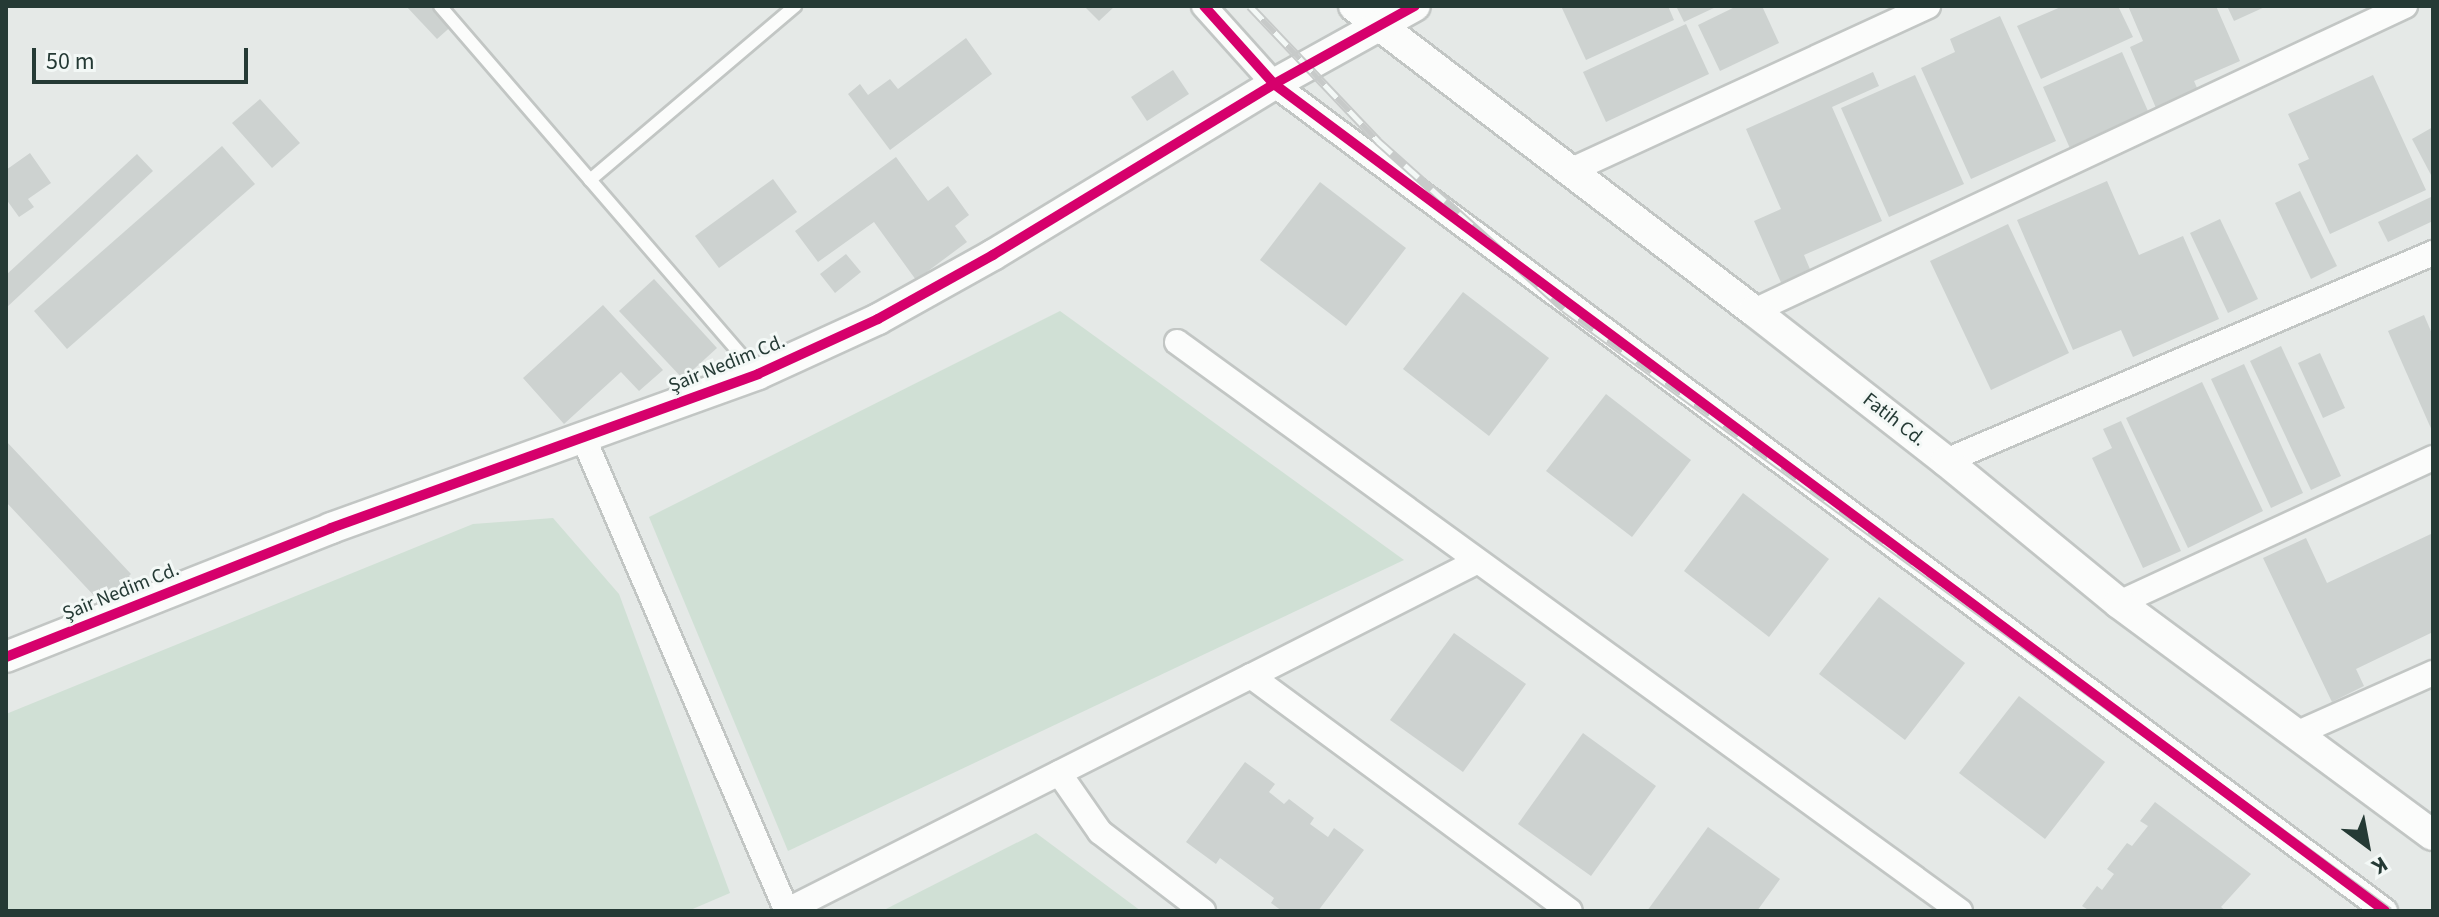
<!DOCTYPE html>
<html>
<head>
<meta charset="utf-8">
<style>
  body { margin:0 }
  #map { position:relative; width:2439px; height:917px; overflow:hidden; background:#e5e9e7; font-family:"Source Sans 3",sans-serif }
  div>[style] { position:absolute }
  .green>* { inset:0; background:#d0e0d5 }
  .building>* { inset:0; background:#cdd2d0 }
  .roads { filter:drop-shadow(2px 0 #c2c6c4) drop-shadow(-2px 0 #c2c6c4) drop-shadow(0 2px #c2c6c4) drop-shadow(0 -2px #c2c6c4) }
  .service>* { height:12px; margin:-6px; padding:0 6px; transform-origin:6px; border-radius:6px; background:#fbfcfb }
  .minor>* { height:24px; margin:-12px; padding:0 12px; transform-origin:12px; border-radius:12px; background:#fbfcfb }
  .tertiary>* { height:30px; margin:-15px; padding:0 15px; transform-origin:15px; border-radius:15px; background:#fbfcfb }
  .rail>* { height:9px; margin-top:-4.5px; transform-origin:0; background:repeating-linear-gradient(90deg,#f3f8f6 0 18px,#c7cac9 0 36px); box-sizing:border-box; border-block:2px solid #c7cac9 }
  .cycleway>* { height:10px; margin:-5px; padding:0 5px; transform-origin:5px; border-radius:5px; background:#d6006c }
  span { translate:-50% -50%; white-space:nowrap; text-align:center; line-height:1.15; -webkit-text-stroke:6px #f3f8f6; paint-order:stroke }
  .street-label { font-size:20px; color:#253a35 }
  .frame { position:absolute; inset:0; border:8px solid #253a35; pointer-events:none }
  .north { position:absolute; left:2327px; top:805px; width:80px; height:80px; -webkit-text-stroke:6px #f3f8f6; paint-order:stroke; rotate:148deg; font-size:22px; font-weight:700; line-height:32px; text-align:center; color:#253a35 }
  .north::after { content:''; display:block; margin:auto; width:28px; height:36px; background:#253a35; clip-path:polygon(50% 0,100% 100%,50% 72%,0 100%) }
  .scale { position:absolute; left:32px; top:48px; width:216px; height:36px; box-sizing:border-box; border:4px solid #253a35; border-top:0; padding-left:10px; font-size:24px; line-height:28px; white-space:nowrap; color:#253a35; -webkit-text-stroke:6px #f3f8f6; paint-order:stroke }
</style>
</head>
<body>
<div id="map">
  <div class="green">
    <div style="clip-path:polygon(1060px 311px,1404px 560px,788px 851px,649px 517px)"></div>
    <div style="clip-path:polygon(553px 518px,619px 594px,730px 893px,688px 911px,6px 911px,6px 714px,473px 524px)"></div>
    <div style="clip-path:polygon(1036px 833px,1141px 911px,882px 911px)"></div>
  </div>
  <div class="building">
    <div style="clip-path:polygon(406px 6px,438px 6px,455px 23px,437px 39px)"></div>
    <div style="clip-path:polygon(1084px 6px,1115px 6px,1099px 21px)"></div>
    <div style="clip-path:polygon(1561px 6px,1668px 6px,1674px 20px,1586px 60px)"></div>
    <div style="clip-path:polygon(1676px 6px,1718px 6px,1684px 22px)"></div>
    <div style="clip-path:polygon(1737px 6px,1762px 6px,1779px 43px,1720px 71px,1698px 25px)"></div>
    <div style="clip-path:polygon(2063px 6px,2118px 6px,2133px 37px,2041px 79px,2017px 26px)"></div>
    <div style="clip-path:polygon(2128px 6px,2216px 6px,2240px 61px,2194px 81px,2201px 97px,2159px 115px,2130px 47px,2143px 41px)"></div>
    <div style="clip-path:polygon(2227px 6px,2267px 6px,2234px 21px)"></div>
    <div style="clip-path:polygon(2000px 16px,2056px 141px,1971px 179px,1921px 68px,1955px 52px,1950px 39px)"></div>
    <div style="clip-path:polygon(1686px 24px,1709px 74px,1606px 122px,1583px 72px)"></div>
    <div style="clip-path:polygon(966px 38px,992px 74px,890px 150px,848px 94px,860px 84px,868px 95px,890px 79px,898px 89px)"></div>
    <div style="clip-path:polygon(2122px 52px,2151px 118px,2072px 153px,2043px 87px)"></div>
    <div style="clip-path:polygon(1173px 70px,1189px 94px,1147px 121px,1131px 97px)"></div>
    <div style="clip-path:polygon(1873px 72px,1879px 86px,1832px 107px,1882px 221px,1804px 255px,1812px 274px,1783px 287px,1754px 221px,1781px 209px,1746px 129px)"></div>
    <div style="clip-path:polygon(1915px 75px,1964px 184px,1889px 217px,1841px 108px)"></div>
    <div style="clip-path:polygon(2373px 75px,2426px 190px,2330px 234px,2298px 164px,2309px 159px,2288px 114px)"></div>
    <div style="clip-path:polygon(260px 99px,300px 143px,272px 168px,232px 123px)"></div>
    <div style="clip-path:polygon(2433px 127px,2433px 173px,2431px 175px,2412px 139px)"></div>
    <div style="clip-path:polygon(222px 146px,255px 184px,67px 349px,34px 311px)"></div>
    <div style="clip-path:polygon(30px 153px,51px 183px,28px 199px,34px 207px,19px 217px,6px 199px,6px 170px)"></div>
    <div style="clip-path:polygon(137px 154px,153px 171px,6px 308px,6px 275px)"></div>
    <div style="clip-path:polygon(896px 157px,928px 201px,948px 186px,969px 215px,955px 226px,967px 242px,916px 280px,874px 222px,818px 262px,795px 231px)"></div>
    <div style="clip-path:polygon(773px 179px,797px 212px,719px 268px,695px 236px)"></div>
    <div style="clip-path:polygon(2107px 181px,2139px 255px,2183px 236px,2219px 319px,2133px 357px,2121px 330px,2073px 350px,2017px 220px)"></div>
    <div style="clip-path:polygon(1320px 182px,1406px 248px,1346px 326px,1260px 260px)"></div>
    <div style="clip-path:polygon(2300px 191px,2337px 266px,2311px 279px,2275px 203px)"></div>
    <div style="clip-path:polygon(2431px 197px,2433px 221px,2388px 242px,2378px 222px)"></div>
    <div style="clip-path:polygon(2220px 219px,2258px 299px,2228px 313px,2190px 233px)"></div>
    <div style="clip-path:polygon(2008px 224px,2069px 353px,1991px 390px,1930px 261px)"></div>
    <div style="clip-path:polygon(846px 254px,861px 272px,835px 293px,820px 274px)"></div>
    <div style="clip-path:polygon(654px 279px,717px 348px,683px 379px,619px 311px)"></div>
    <div style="clip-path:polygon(1463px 292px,1549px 358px,1489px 436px,1403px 369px)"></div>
    <div style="clip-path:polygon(603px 305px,663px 370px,639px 391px,621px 372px,564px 424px,523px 378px)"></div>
    <div style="clip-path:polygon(2424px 315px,2433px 336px,2433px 433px,2388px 331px)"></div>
    <div style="clip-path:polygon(2281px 346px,2341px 476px,2311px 490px,2250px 361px)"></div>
    <div style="clip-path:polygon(2320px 353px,2345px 408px,2323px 418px,2298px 363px)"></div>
    <div style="clip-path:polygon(2244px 364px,2303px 493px,2271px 508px,2211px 379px)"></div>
    <div style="clip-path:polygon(2202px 382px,2263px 511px,2188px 548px,2126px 418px)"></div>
    <div style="clip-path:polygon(1606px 394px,1691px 460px,1632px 537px,1546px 471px)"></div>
    <div style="clip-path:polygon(2121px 421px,2181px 551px,2143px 568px,2092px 458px,2112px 448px,2103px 429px)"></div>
    <div style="clip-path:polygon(6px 441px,131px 574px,129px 576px,134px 582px,122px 594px,118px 590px,99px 601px,6px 502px)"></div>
    <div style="clip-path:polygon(1743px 493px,1829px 559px,1769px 637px,1684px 571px)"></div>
    <div style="clip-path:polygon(2433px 533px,2433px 632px,2356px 669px,2364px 686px,2332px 702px,2263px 558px,2306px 538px,2327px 583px)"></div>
    <div style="clip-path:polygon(1879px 597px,1965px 663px,1905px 740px,1819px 674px)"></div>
    <div style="clip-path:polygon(1454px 633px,1526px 684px,1463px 772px,1390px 720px)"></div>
    <div style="clip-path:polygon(2019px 696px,2105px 762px,2045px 839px,1959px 773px)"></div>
    <div style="clip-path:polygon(1583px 733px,1656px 786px,1591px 876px,1518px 824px)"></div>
    <div style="clip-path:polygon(1245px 762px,1275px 784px,1269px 792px,1284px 804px,1289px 799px,1314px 818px,1310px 824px,1328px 837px,1334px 828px,1364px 850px,1318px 911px,1282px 911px,1271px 903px,1274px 898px,1220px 858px,1216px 864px,1186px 842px)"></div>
    <div style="clip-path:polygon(2155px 802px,2251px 874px,2221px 907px,2226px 911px,2090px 911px,2082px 906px,2097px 886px,2102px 890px,2114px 874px,2107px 869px,2127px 843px,2132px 846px,2148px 826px,2140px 821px)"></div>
    <div style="clip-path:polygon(1708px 827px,1780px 879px,1757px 911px,1647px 911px)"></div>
  </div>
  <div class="roads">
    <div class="service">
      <div style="left:440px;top:6px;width:485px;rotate:49.2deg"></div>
      <div style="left:590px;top:180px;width:269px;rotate:-40.3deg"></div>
    </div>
    <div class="minor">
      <div style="left:1204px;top:6px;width:105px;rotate:48.1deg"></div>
      <div style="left:1274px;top:84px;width:1385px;rotate:36.66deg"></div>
      <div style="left:1572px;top:170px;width:392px;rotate:-24.7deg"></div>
      <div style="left:1754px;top:311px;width:719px;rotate:-25.1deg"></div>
      <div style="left:1177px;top:342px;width:968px;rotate:36.01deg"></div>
      <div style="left:583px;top:437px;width:514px;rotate:66.73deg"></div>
      <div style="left:1946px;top:461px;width:530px;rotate:-23.13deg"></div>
      <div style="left:1476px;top:562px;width:252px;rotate:153.1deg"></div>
      <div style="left:1251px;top:676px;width:396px;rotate:36.4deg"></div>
      <div style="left:2119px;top:603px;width:346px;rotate:-24.8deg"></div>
      <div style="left:2298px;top:733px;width:148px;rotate:-24deg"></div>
      <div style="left:1059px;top:773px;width:72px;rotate:55.2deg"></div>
      <div style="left:1100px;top:832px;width:130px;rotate:37.5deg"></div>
      <div style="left:786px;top:911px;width:521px;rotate:-26.81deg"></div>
    </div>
    <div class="tertiary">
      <div style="left:1354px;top:6px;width:503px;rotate:37.33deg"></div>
      <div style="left:1754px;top:311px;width:244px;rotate:38deg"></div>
      <div style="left:1946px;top:461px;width:224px;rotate:39.4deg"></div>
      <div style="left:2119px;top:603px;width:390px;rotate:36.5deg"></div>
      <div style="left:6px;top:657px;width:350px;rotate:-21.6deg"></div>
      <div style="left:331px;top:528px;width:454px;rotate:-19.8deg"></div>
      <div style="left:758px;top:374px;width:132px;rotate:-24.6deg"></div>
      <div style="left:878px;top:319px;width:132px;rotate:-29.1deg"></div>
      <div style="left:993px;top:255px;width:329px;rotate:-31.3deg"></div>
      <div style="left:1274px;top:84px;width:161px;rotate:-29deg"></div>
    </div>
  </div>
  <div class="rail">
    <div style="left:1250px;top:6px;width:186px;rotate:46.5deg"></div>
    <div style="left:1378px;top:141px;width:250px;rotate:41.9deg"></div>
    <div style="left:1564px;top:308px;width:1022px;rotate:36.16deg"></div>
  </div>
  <div class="cycleway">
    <div style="left:1204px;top:6px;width:105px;rotate:48.1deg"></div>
    <div style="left:1274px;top:84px;width:1385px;rotate:36.66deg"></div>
    <div style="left:6px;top:657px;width:350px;rotate:-21.6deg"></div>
    <div style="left:331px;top:528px;width:454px;rotate:-19.8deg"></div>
    <div style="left:758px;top:374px;width:132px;rotate:-24.6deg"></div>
    <div style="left:878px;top:319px;width:132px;rotate:-29.1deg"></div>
    <div style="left:993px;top:255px;width:329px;rotate:-31.3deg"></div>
    <div style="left:1274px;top:84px;width:161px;rotate:-29deg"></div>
  </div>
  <div class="street-label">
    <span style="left:727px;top:364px;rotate:-22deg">Şair Nedim Cd.</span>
    <span style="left:1894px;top:420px;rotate:38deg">Fatih Cd.</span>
    <span style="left:121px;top:592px;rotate:-22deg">Şair Nedim Cd.</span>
  </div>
  <div class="frame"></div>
  <div class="north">K</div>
  <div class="scale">50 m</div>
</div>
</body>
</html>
